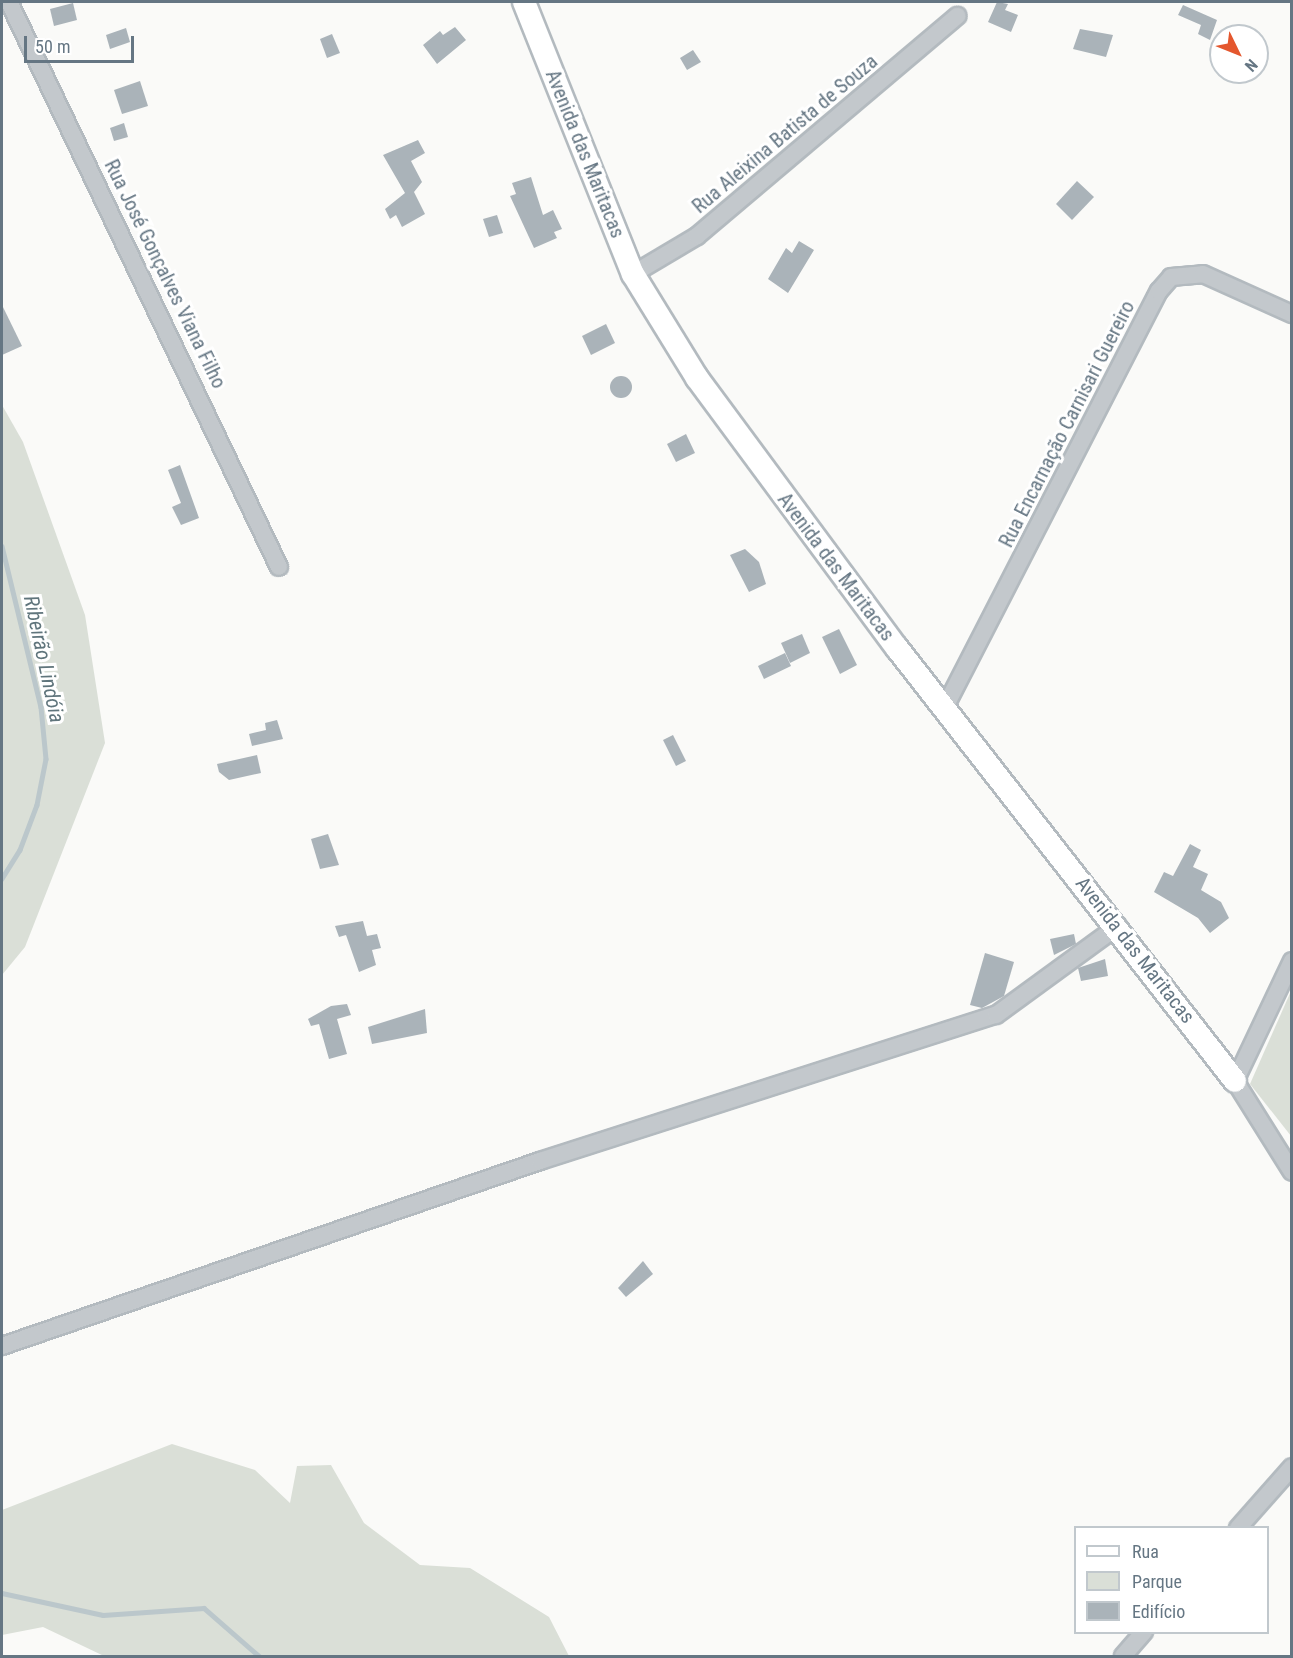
<!DOCTYPE html>
<html>
<head>
<meta charset="utf-8">
<style>
  body { margin:0 }
  #map { position:relative; width:1293px; height:1658px; overflow:hidden; background:#fafaf8; font-family:"Roboto Condensed",sans-serif }
  div>[style] { position:absolute }
  .green>* { inset:0; background:#dadfd7 }
  .stream>* { height:4.5px; margin:-2.25px; padding:0 2.25px; transform-origin:2.25px; border-radius:2.25px; background:#bbc7cb }
  .building>* { inset:0; background:#aab3b9 }
  .round { border-radius:50% }
  .roads { filter:drop-shadow(2px 0 #b3babf) drop-shadow(-2px 0 #b3babf) drop-shadow(0 2px #b3babf) drop-shadow(0 -2px #b3babf) }
  .street>* { height:16px; margin:-8px; padding:0 8px; transform-origin:8px; border-radius:8px; background:#c3c8cc }
  .secondary>* { height:22px; margin:-11px; padding:0 11px; transform-origin:11px; border-radius:11px; background:#fff }
  span { translate:-50% -50%; white-space:nowrap; text-align:center; line-height:1.15; -webkit-text-stroke:6px #fff; paint-order:stroke }
  .street-label { font-size:20px; color:#657683 }
  .water-label { font-size:21px; color:#60757c; font-style:italic }
  .frame { position:absolute; inset:0; border:3px solid #657683; pointer-events:none }
  .legend { position:absolute; left:1074px; top:1526px; width:195px; height:108px; box-sizing:border-box; background:#fff; border:2px solid #c1c8cd; margin:0; padding:8px 10px; list-style:none; font-size:18px; color:#657683 }
  .legend li { display:flex; align-items:center; gap:12px; height:30px }
  .legend b { width:30px; border:2px solid #c1c8cd }
  .north { position:absolute; left:1209px; top:24px; width:60px; height:60px; box-sizing:border-box; background:#fff; border:2px solid #c1c8cd; border-radius:50%; rotate:133deg; font-size:16px; font-weight:700; line-height:24px; text-align:center; color:#657683 }
  .north::after { content:''; display:block; margin:auto; width:21px; height:27px; background:#e4572e; clip-path:polygon(50% 0,100% 100%,50% 72%,0 100%) }
  .scale { position:absolute; left:24px; top:36px; width:110px; height:27px; box-sizing:border-box; border:3px solid #657683; border-top:0; padding-left:8px; font-size:18px; line-height:21px; white-space:nowrap; color:#657683; -webkit-text-stroke:4px #fff; paint-order:stroke }
</style>
</head>
<body>
<div id="map">
  <div class="green">
    <div style="clip-path:polygon(2px 405px,23px 442px,85px 615px,105px 743px,25px 947px,2px 975px)"></div>
    <div style="clip-path:polygon(1291px 991px,1291px 1136px,1250px 1084px)"></div>
    <div style="clip-path:polygon(172px 1444px,255px 1470px,290px 1503px,297px 1466px,331px 1465px,364px 1523px,420px 1565px,470px 1568px,549px 1617px,569px 1656px,104px 1656px,43px 1627px,2px 1635px,2px 1510px)"></div>
  </div>
  <div class="stream">
    <div style="left:2px;top:546px;width:166px;rotate:76.4deg"></div>
    <div style="left:41px;top:707px;width:52px;rotate:84.5deg"></div>
    <div style="left:46px;top:759px;width:47px;rotate:101.1deg"></div>
    <div style="left:37px;top:805px;width:48px;rotate:110.7deg"></div>
    <div style="left:20px;top:850px;width:34px;rotate:122deg"></div>
    <div style="left:2px;top:1593px;width:103px;rotate:12.3deg"></div>
    <div style="left:103px;top:1615px;width:101px;rotate:-4deg"></div>
    <div style="left:204px;top:1608px;width:73px;rotate:41.1deg"></div>
  </div>
  <div class="building">
    <div style="clip-path:polygon(997px 2px,1008px 4px,1005px 10px,1018px 15px,1011px 32px,988px 22px)"></div>
    <div style="clip-path:polygon(73px 3px,77px 20px,54px 26px,50px 9px)"></div>
    <div style="clip-path:polygon(1183px 5px,1217px 20px,1210px 40px,1198px 34px,1201px 25px,1178px 15px)"></div>
    <div style="clip-path:polygon(455px 27px,466px 40px,437px 64px,423px 45px,440px 31px,443px 35px)"></div>
    <div style="clip-path:polygon(126px 28px,130px 42px,110px 49px,106px 35px)"></div>
    <div style="clip-path:polygon(1080px 29px,1113px 35px,1106px 57px,1073px 49px)"></div>
    <div style="clip-path:polygon(332px 34px,340px 53px,327px 58px,320px 39px)"></div>
    <div style="clip-path:polygon(693px 50px,701px 62px,687px 70px,680px 58px)"></div>
    <div style="clip-path:polygon(140px 81px,148px 106px,122px 114px,114px 90px)"></div>
    <div style="clip-path:polygon(124px 123px,128px 137px,114px 141px,110px 128px)"></div>
    <div style="clip-path:polygon(418px 140px,425px 153px,411px 161px,422px 182px,414px 192px,425px 214px,402px 227px,396px 215px,390px 219px,385px 209px,405px 193px,383px 155px)"></div>
    <div style="clip-path:polygon(531px 177px,543px 215px,553px 210px,562px 229px,554px 232px,557px 238px,534px 248px,510px 196px,516px 194px,512px 183px)"></div>
    <div style="clip-path:polygon(1077px 181px,1094px 197px,1072px 220px,1056px 204px)"></div>
    <div style="clip-path:polygon(497px 215px,503px 233px,489px 237px,483px 219px)"></div>
    <div style="clip-path:polygon(799px 241px,814px 250px,788px 293px,768px 279px,786px 248px,792px 253px)"></div>
    <div style="clip-path:polygon(2px 305px,22px 346px,2px 355px)"></div>
    <div style="clip-path:polygon(606px 324px,615px 343px,591px 355px,582px 336px)"></div>
    <div class="round" style="left:610px;top:376px;width:22px;height:22px"></div>
    <div style="clip-path:polygon(686px 434px,695px 453px,676px 462px,667px 444px)"></div>
    <div style="clip-path:polygon(180px 465px,199px 518px,181px 525px,172px 507px,181px 503px,168px 470px)"></div>
    <div style="clip-path:polygon(745px 549px,759px 562px,766px 584px,749px 592px,730px 555px)"></div>
    <div style="clip-path:polygon(839px 629px,857px 665px,840px 674px,822px 637px)"></div>
    <div style="clip-path:polygon(802px 634px,810px 653px,790px 663px,781px 643px)"></div>
    <div style="clip-path:polygon(785px 653px,791px 666px,764px 679px,758px 666px)"></div>
    <div style="clip-path:polygon(277px 720px,283px 739px,252px 746px,249px 734px,266px 730px,265px 723px)"></div>
    <div style="clip-path:polygon(673px 735px,686px 761px,676px 766px,663px 740px)"></div>
    <div style="clip-path:polygon(257px 755px,261px 773px,229px 780px,219px 772px,217px 764px)"></div>
    <div style="clip-path:polygon(328px 834px,339px 865px,320px 869px,311px 839px)"></div>
    <div style="clip-path:polygon(1190px 844px,1201px 850px,1193px 867px,1208px 874px,1201px 890px,1221px 902px,1229px 918px,1210px 933px,1198px 918px,1154px 892px,1164px 872px,1173px 876px)"></div>
    <div style="clip-path:polygon(363px 921px,367px 936px,377px 934px,381px 948px,372px 950px,376px 965px,359px 972px,346px 935px,339px 937px,335px 926px)"></div>
    <div style="clip-path:polygon(1074px 934px,1076px 944px,1054px 955px,1050px 939px)"></div>
    <div style="clip-path:polygon(985px 953px,1014px 962px,1004px 996px,982px 1008px,970px 1005px)"></div>
    <div style="clip-path:polygon(1105px 959px,1108px 976px,1081px 981px,1078px 968px)"></div>
    <div style="clip-path:polygon(347px 1004px,351px 1015px,337px 1019px,347px 1054px,329px 1059px,319px 1024px,311px 1026px,308px 1019px,331px 1006px)"></div>
    <div style="clip-path:polygon(425px 1009px,427px 1033px,372px 1044px,368px 1027px)"></div>
    <div style="clip-path:polygon(643px 1261px,653px 1274px,626px 1297px,618px 1288px)"></div>
  </div>
  <div class="roads">
    <div class="street">
      <div style="left:9px;top:2px;width:626px;rotate:64.46deg"></div>
      <div style="left:633px;top:274px;width:74px;rotate:-30.7deg"></div>
      <div style="left:697px;top:236px;width:341px;rotate:-40.2deg"></div>
      <div style="left:945px;top:707px;width:468px;rotate:-62.8deg"></div>
      <div style="left:1159px;top:291px;width:18px;rotate:-49deg"></div>
      <div style="left:1171px;top:277px;width:32px;rotate:-5deg"></div>
      <div style="left:1203px;top:274px;width:98px;rotate:24.2deg"></div>
      <div style="left:1292px;top:961px;width:133px;rotate:115.4deg"></div>
      <div style="left:1235px;top:1081px;width:107px;rotate:57.9deg"></div>
      <div style="left:2px;top:1346px;width:569px;rotate:-18.98deg"></div>
      <div style="left:540px;top:1161px;width:479px;rotate:-17.8deg"></div>
      <div style="left:996px;top:1015px;width:151px;rotate:-36.1deg"></div>
      <div style="left:1238px;top:1528px;width:81px;rotate:-48.5deg"></div>
      <div style="left:1123px;top:1656px;width:32px;rotate:-49deg"></div>
    </div>
    <div class="secondary">
      <div style="left:524px;top:2px;width:293px;rotate:68.2deg"></div>
      <div style="left:633px;top:274px;width:122px;rotate:58.4deg"></div>
      <div style="left:697px;top:378px;width:336px;rotate:53.5deg"></div>
      <div style="left:897px;top:648px;width:549px;rotate:52.02deg"></div>
    </div>
  </div>
  <div class="street-label">
    <span style="left:785px;top:134px;rotate:-40deg">Rua Aleixina Batista de Souza</span>
    <span style="left:585px;top:154px;rotate:68deg">Avenida das Maritacas</span>
    <span style="left:165px;top:274px;rotate:64deg">Rua José Gonçalves Viana Filho</span>
    <span style="left:1067px;top:424px;rotate:-63deg">Rua Encarnação Carnisari Guereiro</span>
    <span style="left:836px;top:567px;rotate:53deg">Avenida das Maritacas</span>
    <span style="left:1135px;top:950px;rotate:52deg">Avenida das Maritacas</span>
  </div>
  <div class="water-label">
    <span style="left:44px;top:659px;rotate:78deg">Ribeirão Lindóia</span>
  </div>
  <div class="frame"></div>
  <ul class="legend">
  <li><b style="height:8px;background:#fff"></b>Rua</li>
  <li><b style="height:16px;background:#dadfd7"></b>Parque</li>
  <li><b style="height:16px;background:#aab3b9"></b>Edifício</li>
  </ul>
  <div class="north">N</div>
  <div class="scale">50 m</div>
</div>
</body>
</html>
